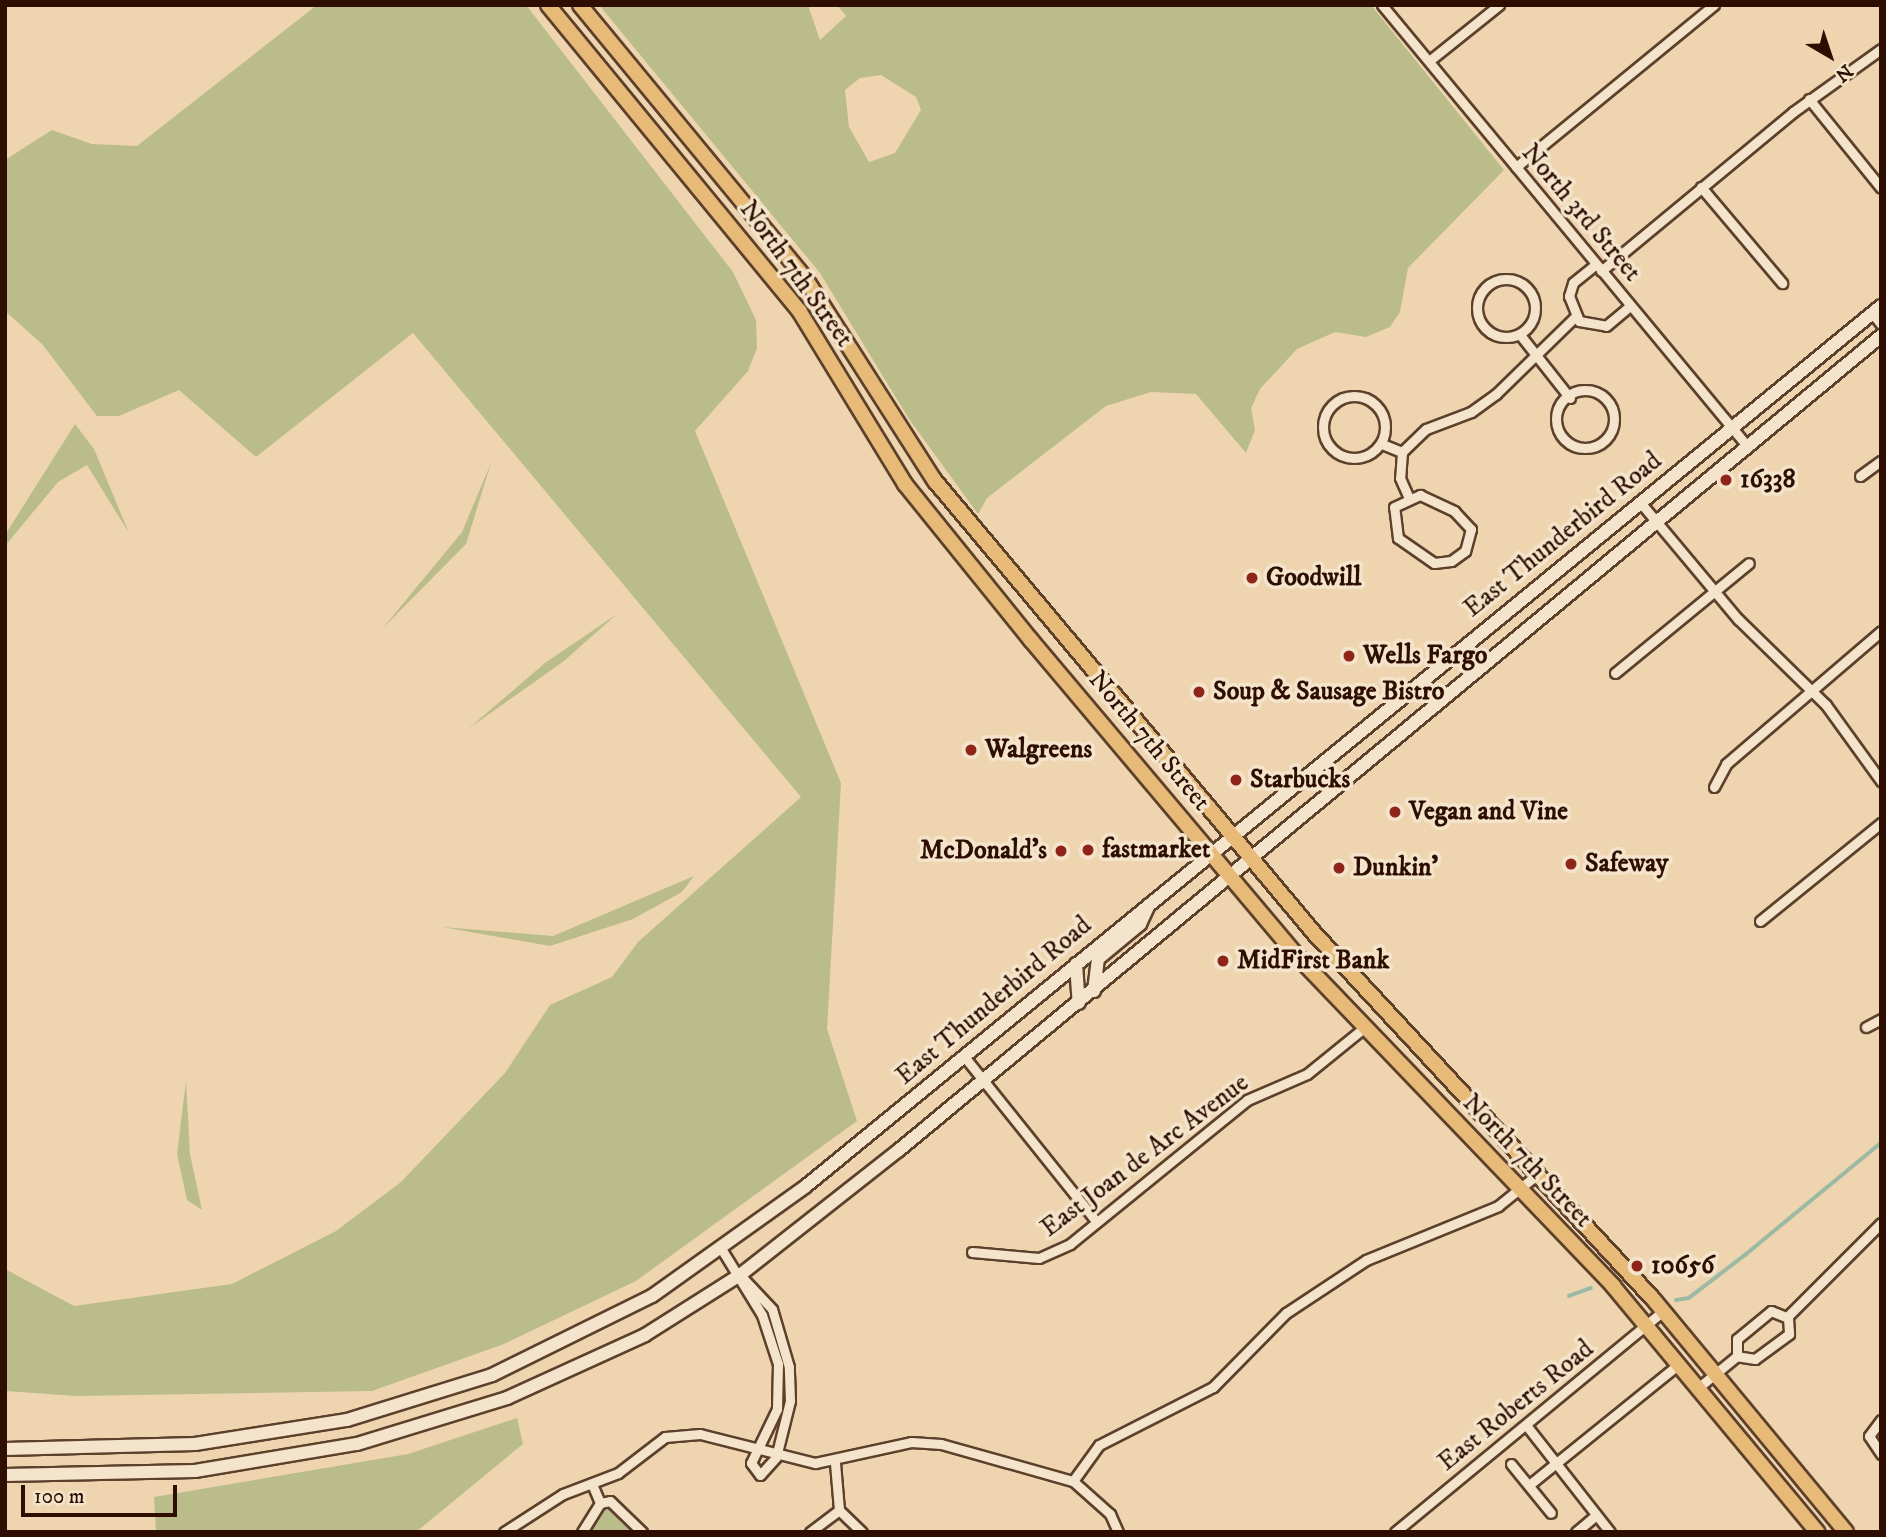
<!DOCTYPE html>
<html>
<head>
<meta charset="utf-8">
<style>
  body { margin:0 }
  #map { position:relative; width:1886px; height:1537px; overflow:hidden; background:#eed5af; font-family:"IM FELL DW Pica",serif }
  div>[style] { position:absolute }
  .green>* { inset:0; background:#babd89 }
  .stream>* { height:3.5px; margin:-1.75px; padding:0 1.75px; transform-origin:1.75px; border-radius:1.75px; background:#9bb9a5 }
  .roads { filter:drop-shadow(2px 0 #5d402c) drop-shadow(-2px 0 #5d402c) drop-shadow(0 2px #5d402c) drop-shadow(0 -2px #5d402c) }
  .street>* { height:9px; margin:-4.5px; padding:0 4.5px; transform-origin:4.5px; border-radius:4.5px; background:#f4e4cb }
  .street>.ring { margin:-4.5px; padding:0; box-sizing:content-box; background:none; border:9px solid #f4e4cb; border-radius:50% }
  .secondary>* { height:12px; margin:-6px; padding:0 6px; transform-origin:6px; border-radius:6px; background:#f4e4cb }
  .primary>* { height:14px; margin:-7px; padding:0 7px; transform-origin:7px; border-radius:7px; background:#e7ba78 }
  .dots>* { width:19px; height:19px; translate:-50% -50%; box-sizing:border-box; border:4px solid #f4e4cb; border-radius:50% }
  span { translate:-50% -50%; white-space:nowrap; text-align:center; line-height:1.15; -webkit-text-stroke:7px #f4e4cb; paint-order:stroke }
  .street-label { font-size:26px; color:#2d0e01 }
  .poi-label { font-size:26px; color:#2d0e01; font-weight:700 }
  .left { translate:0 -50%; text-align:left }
  .right { translate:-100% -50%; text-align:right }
  .frame { position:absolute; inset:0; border:7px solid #2d0e01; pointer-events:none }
  .north { position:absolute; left:1795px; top:21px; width:70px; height:70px; -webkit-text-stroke:5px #f4e4cb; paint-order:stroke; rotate:141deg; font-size:19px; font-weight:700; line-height:28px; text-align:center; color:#2d0e01 }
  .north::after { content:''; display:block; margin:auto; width:24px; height:32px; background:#2d0e01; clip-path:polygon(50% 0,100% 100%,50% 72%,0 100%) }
  .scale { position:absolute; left:21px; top:1485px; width:156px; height:32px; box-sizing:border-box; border:4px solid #2d0e01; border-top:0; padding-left:9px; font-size:21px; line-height:24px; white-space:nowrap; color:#2d0e01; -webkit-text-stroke:5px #f4e4cb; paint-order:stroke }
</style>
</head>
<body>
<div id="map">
  <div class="green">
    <div style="clip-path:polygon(317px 5px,526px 5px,733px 272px,756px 320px,757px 348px,748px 371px,695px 431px,841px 783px,827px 1029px,857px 1121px,636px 1281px,504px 1344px,372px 1391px,77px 1396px,5px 1391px,5px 1269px,74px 1306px,232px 1284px,336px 1231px,401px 1182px,505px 1073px,550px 1005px,612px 977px,638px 942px,801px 797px,413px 333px,256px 457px,179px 390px,119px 416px,97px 416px,42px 344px,5px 311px,5px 160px,52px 130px,92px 144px,137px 146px)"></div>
    <div style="clip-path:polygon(evenodd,599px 5px,808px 5px,820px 40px,846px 16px,837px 5px,1371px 5px,1504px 170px,1408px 268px,1400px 312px,1390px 327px,1366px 337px,1335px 332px,1297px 349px,1260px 389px,1251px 408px,1255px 430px,1246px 453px,1196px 394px,1151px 392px,1106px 406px,987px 498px,978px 514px,909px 419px,820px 273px,599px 5px,881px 75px,916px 97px,921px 110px,895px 153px,869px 162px,849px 127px,845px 90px,860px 78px,881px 75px)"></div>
    <div style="clip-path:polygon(75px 424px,94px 449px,129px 533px,87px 465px,58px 482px,5px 546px,5px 535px)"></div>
    <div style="clip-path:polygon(491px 463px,466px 544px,383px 628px,462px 532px)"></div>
    <div style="clip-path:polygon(617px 614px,564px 661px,468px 729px,545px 663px)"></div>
    <div style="clip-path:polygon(694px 876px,682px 892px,633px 919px,550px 946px,442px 927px,553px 936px)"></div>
    <div style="clip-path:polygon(186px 1081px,190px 1154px,202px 1210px,187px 1200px,177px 1154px)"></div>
    <div style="clip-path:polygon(517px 1418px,523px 1444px,416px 1532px,156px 1532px,154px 1497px,408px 1454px)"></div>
    <div style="clip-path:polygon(610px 1501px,642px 1532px,582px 1532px,583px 1522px)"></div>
  </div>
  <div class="stream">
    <div style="left:1569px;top:1296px;width:23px;rotate:-20deg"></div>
    <div style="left:1676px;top:1300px;width:13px;rotate:-9deg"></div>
    <div style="left:1689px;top:1298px;width:71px;rotate:-37.5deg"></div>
    <div style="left:1745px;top:1255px;width:176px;rotate:-39.5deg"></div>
  </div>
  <div class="roads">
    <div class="street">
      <div style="left:1382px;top:5px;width:574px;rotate:50.37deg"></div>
      <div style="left:1429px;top:61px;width:90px;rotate:-38.7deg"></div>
      <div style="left:1809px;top:99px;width:114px;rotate:51deg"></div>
      <div style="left:1516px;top:167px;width:256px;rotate:-39.3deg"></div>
      <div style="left:1701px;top:187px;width:126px;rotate:49.8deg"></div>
      <div style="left:1595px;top:265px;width:28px;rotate:141deg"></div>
      <div style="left:1573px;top:283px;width:14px;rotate:107deg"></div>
      <div style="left:1569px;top:296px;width:27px;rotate:68deg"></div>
      <div style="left:1579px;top:321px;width:27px;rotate:10deg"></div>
      <div style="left:1606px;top:326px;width:31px;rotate:-40deg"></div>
      <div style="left:1601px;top:271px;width:249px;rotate:-39.6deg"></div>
      <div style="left:1793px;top:112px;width:108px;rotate:-35.6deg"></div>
      <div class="ring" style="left:1477px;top:279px;width:49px;height:49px"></div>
      <div style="left:1872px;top:313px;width:14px;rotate:51deg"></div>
      <div style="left:1521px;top:336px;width:79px;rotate:51.7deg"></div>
      <div class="ring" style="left:1556px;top:390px;width:49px;height:49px"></div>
      <div class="ring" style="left:1323px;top:396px;width:53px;height:53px"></div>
      <div style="left:1382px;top:444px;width:22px;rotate:22deg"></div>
      <div style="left:1402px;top:452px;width:26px;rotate:94deg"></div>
      <div style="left:1400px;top:478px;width:20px;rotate:66deg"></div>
      <div style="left:1402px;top:452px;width:33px;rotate:-44deg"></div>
      <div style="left:1426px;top:429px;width:48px;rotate:-20.7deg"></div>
      <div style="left:1471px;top:412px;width:31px;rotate:-36deg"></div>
      <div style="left:1496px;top:394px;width:112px;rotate:-44.3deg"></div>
      <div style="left:1860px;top:476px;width:26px;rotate:-36deg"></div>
      <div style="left:1420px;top:495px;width:38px;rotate:25deg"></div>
      <div style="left:1454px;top:511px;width:25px;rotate:47deg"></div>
      <div style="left:1471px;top:529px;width:23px;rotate:105deg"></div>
      <div style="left:1465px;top:551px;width:17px;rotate:144deg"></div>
      <div style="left:1451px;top:561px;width:17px;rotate:173deg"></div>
      <div style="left:1434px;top:563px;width:44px;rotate:-145.2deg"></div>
      <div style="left:1398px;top:538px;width:31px;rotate:-97deg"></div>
      <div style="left:1394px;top:507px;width:29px;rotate:-25deg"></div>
      <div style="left:1640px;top:502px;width:153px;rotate:50.1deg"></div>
      <div style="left:1738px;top:619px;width:123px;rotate:44.3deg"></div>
      <div style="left:1826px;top:705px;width:94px;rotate:54.1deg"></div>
      <div style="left:1615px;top:673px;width:173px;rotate:-39.4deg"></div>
      <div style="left:1714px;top:787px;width:26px;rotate:-62deg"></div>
      <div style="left:1726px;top:764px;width:204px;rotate:-40.6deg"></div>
      <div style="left:1760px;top:921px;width:156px;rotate:-39deg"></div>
      <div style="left:1866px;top:1027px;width:17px;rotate:-28deg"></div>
      <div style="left:963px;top:1055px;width:213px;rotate:51.3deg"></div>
      <div style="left:722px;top:1250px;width:76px;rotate:58.4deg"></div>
      <div style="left:762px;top:1315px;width:52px;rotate:71.9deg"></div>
      <div style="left:778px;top:1364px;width:45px;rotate:91.3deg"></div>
      <div style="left:777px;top:1409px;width:60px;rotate:115.7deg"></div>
      <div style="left:751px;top:1463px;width:15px;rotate:53deg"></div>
      <div style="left:760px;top:1475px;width:24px;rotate:-48deg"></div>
      <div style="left:776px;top:1457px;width:58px;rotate:-76deg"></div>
      <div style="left:790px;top:1401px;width:34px;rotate:-92deg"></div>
      <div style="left:789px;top:1367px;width:60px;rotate:-106.3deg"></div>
      <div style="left:772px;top:1309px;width:47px;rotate:-133.3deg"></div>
      <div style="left:972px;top:1252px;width:67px;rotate:5.1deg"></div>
      <div style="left:1039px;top:1258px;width:34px;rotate:-24deg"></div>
      <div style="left:1070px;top:1244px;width:228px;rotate:-39.1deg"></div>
      <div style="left:1247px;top:1100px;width:65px;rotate:-23.4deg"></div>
      <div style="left:1307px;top:1074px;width:75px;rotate:-39deg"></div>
      <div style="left:1771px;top:1311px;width:18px;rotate:22deg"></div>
      <div style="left:1788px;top:1318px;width:16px;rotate:86deg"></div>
      <div style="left:1789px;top:1334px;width:42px;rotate:143.7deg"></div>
      <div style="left:1755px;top:1359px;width:18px;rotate:-171deg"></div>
      <div style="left:1737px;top:1356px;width:17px;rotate:-90deg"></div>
      <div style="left:1737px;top:1339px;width:44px;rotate:-39.5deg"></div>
      <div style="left:1787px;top:1317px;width:133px;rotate:-45deg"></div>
      <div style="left:1699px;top:1387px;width:49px;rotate:-39.2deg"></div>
      <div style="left:1881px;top:1420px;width:20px;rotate:127deg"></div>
      <div style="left:1869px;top:1436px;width:22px;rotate:56deg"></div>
      <div style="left:1526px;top:1425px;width:136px;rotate:51.9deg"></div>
      <div style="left:835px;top:1463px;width:47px;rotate:85.1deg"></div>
      <div style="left:1511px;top:1464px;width:63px;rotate:50.8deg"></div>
      <div style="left:1073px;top:1481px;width:44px;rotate:-54.2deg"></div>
      <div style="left:1099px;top:1445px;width:128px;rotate:-27deg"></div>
      <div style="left:1213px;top:1387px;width:104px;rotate:-45.4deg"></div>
      <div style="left:1286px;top:1313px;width:96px;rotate:-33.5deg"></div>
      <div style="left:1366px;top:1260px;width:143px;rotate:-22.2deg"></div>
      <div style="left:1498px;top:1206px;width:51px;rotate:-38.7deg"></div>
      <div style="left:592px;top:1484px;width:21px;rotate:67deg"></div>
      <div style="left:1529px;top:1485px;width:193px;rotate:-38.9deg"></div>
      <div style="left:839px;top:1510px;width:32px;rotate:44deg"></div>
      <div style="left:504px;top:1532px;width:70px;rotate:-32.8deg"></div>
      <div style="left:563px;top:1494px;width:59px;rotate:-20.9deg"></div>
      <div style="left:618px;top:1473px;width:59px;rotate:-37.5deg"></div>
      <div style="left:665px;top:1437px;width:35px;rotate:-5deg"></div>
      <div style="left:700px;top:1434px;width:119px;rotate:14.2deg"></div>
      <div style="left:815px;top:1463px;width:98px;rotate:-12.3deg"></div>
      <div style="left:911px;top:1442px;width:30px;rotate:4deg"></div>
      <div style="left:941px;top:1444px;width:137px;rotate:15.7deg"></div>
      <div style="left:1073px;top:1481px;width:50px;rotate:41.7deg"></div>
      <div style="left:1110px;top:1514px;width:20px;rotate:66deg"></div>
      <div style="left:582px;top:1532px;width:34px;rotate:-58deg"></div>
      <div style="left:600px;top:1503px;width:10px;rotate:-11deg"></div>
      <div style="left:610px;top:1501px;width:45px;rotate:44.1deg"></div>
      <div style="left:810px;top:1532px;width:36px;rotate:-37deg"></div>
      <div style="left:1395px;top:1532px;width:347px;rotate:-39.5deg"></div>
      <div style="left:1576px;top:1532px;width:26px;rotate:-40deg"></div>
    </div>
    <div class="secondary">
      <div style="left:1076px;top:964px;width:39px;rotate:86deg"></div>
      <div style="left:1094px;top:991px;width:32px;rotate:-83deg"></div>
      <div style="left:1098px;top:959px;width:55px;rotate:-39.8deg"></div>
      <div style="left:1140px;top:924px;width:21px;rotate:-65deg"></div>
      <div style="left:5px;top:1449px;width:190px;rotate:-1.5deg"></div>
      <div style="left:195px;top:1444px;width:154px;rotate:-9deg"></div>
      <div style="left:347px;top:1420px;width:152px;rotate:-17.2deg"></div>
      <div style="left:492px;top:1375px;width:178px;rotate:-26.3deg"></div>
      <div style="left:652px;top:1296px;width:189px;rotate:-35.5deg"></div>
      <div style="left:806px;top:1186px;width:1389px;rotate:-39.3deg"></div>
      <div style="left:5px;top:1475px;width:190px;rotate:-1.2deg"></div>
      <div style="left:195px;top:1471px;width:164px;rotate:-9.5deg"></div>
      <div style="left:357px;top:1444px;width:157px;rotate:-17deg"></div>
      <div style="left:507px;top:1398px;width:152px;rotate:-24.5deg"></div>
      <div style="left:645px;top:1335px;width:112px;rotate:-32.3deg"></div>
      <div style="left:740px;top:1275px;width:202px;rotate:-38.2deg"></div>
      <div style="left:899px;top:1150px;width:1276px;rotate:-39.66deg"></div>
    </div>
    <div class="primary">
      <div style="left:548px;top:5px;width:397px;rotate:50.6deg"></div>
      <div style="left:800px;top:312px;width:202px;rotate:58.6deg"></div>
      <div style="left:905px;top:484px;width:201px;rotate:51.1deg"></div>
      <div style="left:1031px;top:640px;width:413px;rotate:49.9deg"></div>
      <div style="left:1297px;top:956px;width:457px;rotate:46.2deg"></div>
      <div style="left:1613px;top:1286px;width:320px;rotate:50.3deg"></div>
      <div style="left:580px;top:5px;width:354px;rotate:50.5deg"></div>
      <div style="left:805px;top:278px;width:241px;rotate:57.4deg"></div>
      <div style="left:935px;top:481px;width:590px;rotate:50.02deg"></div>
      <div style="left:1314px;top:933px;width:500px;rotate:47.19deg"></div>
      <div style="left:1654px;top:1300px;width:301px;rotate:50.4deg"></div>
    </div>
  </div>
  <div class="dots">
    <div style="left:1726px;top:480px;background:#8f2418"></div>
    <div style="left:1252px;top:578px;background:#8f2418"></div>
    <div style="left:1349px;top:656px;background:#8f2418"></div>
    <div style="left:1199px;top:692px;background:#8f2418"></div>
    <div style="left:971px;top:750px;background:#8f2418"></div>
    <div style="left:1236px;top:780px;background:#8f2418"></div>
    <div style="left:1395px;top:812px;background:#8f2418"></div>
    <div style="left:1088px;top:850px;background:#8f2418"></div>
    <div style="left:1061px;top:851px;background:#8f2418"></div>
    <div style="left:1571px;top:864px;background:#8f2418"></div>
    <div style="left:1339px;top:868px;background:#8f2418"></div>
    <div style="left:1223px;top:961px;background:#8f2418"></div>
    <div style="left:1637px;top:1266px;background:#8f2418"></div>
  </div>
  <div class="street-label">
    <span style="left:1581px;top:213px;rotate:50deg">North 3rd Street</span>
    <span style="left:796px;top:274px;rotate:54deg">North 7th Street</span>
    <span style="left:1563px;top:535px;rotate:-39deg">East Thunderbird Road</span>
    <span style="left:1149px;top:741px;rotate:50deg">North 7th Street</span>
    <span style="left:994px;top:1001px;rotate:-40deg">East Thunderbird Road</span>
    <span style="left:1145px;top:1156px;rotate:-37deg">East Joan de Arc Avenue</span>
    <span style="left:1527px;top:1161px;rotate:46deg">North 7th Street</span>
    <span style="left:1516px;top:1406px;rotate:-39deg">East Roberts Road</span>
  </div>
  <div class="poi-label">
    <span class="left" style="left:1740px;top:480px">16338</span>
    <span class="left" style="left:1266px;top:578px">Goodwill</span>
    <span class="left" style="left:1363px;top:656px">Wells Fargo</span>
    <span class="left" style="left:1213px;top:692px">Soup &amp; Sausage Bistro</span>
    <span class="left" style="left:985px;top:750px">Walgreens</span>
    <span class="left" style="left:1250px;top:780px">Starbucks</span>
    <span class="left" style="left:1409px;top:812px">Vegan and Vine</span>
    <span class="left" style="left:1102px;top:850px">fastmarket</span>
    <span class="right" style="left:1047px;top:851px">McDonald's</span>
    <span class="left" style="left:1585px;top:864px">Safeway</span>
    <span class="left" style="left:1353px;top:868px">Dunkin'</span>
    <span class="left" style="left:1237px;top:961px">MidFirst Bank</span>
    <span class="left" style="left:1651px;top:1266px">10656</span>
  </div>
  <div class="frame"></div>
  <div class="north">N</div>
  <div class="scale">100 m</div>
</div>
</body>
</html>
